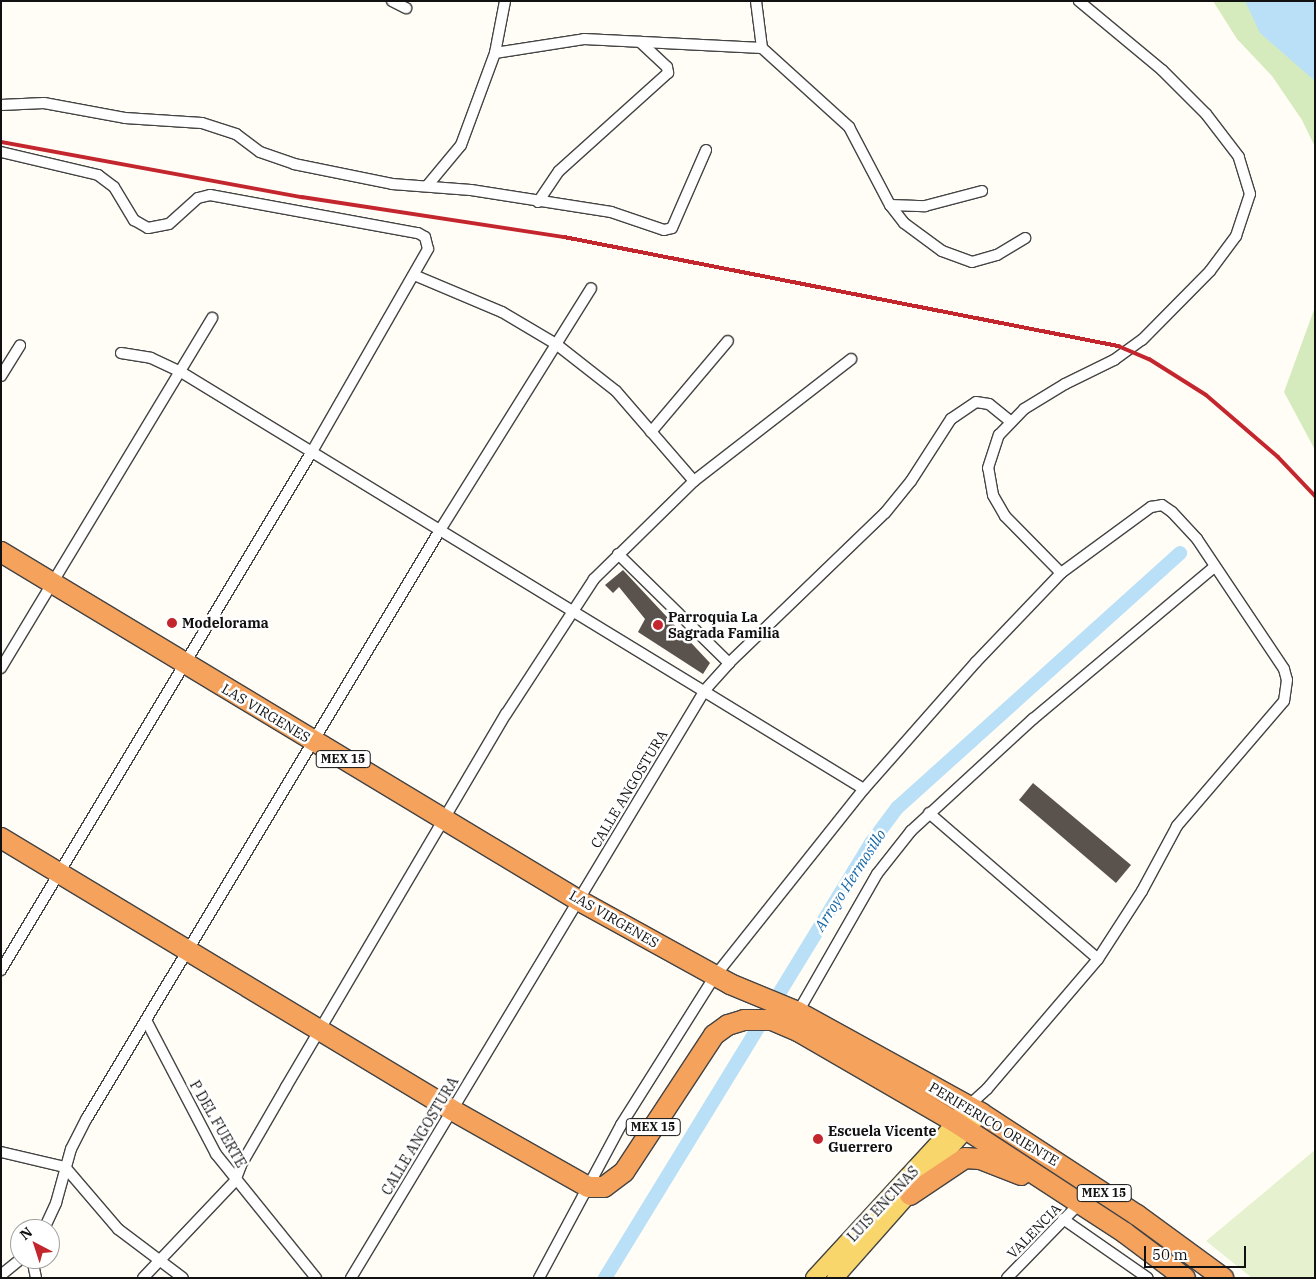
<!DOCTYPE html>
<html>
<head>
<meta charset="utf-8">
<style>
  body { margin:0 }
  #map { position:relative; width:1316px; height:1279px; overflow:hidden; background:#fffdf5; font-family:"IBM Plex Serif",serif }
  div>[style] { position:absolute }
  .green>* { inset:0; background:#d5ebbd }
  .pitch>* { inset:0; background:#e6f2cf }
  .water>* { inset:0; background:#b9e0f7 }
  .canal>* { height:14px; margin:-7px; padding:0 7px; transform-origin:7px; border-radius:7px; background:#b9e0f7 }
  .building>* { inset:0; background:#5a524d }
  .roads { filter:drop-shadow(1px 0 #444) drop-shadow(-1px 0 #444) drop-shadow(0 1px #444) drop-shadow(0 -1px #444) }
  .street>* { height:10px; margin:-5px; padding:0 5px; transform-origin:5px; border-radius:5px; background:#fff }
  .primary>* { height:16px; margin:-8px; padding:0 8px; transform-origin:8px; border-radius:8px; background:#f9d66b }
  .highway>* { height:20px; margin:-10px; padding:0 10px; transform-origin:10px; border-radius:10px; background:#f5a25d }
  .rail>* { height:4px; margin:-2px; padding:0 2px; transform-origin:2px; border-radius:2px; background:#c4262e }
  .dots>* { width:14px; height:14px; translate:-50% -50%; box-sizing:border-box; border:2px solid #fff; border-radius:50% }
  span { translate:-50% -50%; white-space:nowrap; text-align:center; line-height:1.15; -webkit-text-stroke:5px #fff; paint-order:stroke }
  .shield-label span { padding:1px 4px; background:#fff; border:1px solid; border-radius:4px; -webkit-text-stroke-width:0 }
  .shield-label { font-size:12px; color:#111; font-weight:700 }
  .poi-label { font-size:14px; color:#111; font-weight:700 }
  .left { translate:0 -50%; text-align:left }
  .street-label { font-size:14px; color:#111 }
  .water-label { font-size:15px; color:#1768a6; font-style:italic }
  .frame { position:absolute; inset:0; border:2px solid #111; pointer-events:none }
  .north { position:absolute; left:10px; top:1219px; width:50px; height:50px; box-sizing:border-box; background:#fff; border:1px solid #a0a0a0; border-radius:50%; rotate:320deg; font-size:14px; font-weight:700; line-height:20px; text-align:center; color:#111 }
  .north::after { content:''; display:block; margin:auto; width:18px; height:22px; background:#c4262e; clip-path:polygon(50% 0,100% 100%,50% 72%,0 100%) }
  .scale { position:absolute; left:1144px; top:1246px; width:102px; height:22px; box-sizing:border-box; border:2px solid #111; border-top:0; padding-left:6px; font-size:15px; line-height:18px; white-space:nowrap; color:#111; -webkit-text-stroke:4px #fff; paint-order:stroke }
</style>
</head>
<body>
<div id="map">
  <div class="green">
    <div style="clip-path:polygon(1213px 1px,1315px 1px,1315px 147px,1302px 120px,1272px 76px,1237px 39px)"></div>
    <div style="clip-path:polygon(1315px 307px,1315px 450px,1284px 392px)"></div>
  </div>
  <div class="pitch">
    <div style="clip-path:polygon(1315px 1150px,1315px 1278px,1252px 1278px,1206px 1241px)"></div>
  </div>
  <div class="water">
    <div style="clip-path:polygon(1245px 1px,1315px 1px,1315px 81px,1260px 33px)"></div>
  </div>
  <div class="canal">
    <div style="left:605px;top:1278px;width:510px;rotate:-58.55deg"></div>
    <div style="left:871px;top:843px;width:44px;rotate:-53.4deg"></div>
    <div style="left:897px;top:808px;width:381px;rotate:-42deg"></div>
  </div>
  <div class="building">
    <div style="clip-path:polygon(623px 570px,710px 663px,703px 674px,638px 632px,645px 619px,619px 587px,613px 593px,605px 585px)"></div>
    <div style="clip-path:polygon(1033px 783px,1131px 865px,1116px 883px,1019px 800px)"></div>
  </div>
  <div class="roads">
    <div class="street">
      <div style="left:392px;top:1px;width:16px;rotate:27deg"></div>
      <div style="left:756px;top:1px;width:47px;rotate:82.7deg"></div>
      <div style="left:762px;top:48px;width:118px;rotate:42.2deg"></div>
      <div style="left:849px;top:127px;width:88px;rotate:62.3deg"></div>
      <div style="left:890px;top:205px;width:23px;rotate:52deg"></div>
      <div style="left:904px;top:223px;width:47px;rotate:36.4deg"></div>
      <div style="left:942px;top:251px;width:32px;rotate:20deg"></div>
      <div style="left:972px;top:262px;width:26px;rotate:-16deg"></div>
      <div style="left:997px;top:255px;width:33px;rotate:-31deg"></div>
      <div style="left:495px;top:53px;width:90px;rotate:-8.9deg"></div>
      <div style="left:584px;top:39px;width:178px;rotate:2.9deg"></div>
      <div style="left:1px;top:105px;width:43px;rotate:-2.7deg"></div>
      <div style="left:44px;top:103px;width:82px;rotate:10.5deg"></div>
      <div style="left:125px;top:118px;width:77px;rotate:3.7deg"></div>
      <div style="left:202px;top:123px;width:36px;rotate:18deg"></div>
      <div style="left:236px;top:134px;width:30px;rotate:37deg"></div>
      <div style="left:260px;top:152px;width:36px;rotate:19deg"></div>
      <div style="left:294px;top:164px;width:100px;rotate:11.5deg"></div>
      <div style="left:392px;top:184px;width:79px;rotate:4.3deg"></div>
      <div style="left:471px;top:190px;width:142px;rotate:8.9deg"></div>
      <div style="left:611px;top:212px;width:56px;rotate:18.8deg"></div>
      <div style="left:664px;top:230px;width:8px;rotate:-14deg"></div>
      <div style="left:672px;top:228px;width:85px;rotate:-66.4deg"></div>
      <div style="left:1px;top:152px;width:100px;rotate:13.3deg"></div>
      <div style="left:98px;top:175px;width:20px;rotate:37deg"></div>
      <div style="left:114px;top:187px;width:39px;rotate:59deg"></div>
      <div style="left:134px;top:220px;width:16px;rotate:30deg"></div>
      <div style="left:148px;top:228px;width:21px;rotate:-11deg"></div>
      <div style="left:169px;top:224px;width:39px;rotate:-42deg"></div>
      <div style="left:198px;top:198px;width:12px;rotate:-14deg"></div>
      <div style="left:210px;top:195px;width:211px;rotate:10.4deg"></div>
      <div style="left:418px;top:233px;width:8px;rotate:30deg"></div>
      <div style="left:425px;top:237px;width:12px;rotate:76deg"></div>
      <div style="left:428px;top:249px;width:235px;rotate:119.8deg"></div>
      <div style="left:311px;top:453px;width:603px;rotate:120.95deg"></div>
      <div style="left:427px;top:186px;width:53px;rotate:-50.3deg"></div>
      <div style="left:461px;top:145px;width:98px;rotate:-69.7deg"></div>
      <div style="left:495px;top:53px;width:53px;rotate:-79.1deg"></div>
      <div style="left:538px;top:202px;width:37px;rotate:-56deg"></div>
      <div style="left:559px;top:171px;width:147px;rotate:-42deg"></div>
      <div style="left:668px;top:73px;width:6px;rotate:-99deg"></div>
      <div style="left:667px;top:67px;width:37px;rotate:-137deg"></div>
      <div style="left:890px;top:205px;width:35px;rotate:2deg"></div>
      <div style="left:925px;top:206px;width:59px;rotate:-14.7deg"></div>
      <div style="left:414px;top:275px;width:95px;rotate:22.8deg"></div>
      <div style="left:502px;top:312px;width:63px;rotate:30.7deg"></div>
      <div style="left:556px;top:344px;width:76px;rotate:38.1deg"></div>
      <div style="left:616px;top:391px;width:119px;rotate:49.1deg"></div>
      <div style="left:121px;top:353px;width:30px;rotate:9deg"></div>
      <div style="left:151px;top:358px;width:33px;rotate:25deg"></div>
      <div style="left:181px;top:372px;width:800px;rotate:31.41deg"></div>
      <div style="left:1px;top:376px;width:36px;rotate:-58deg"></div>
      <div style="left:651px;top:432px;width:119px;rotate:-49.8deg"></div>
      <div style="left:618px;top:554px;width:156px;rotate:44.5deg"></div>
      <div style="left:1061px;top:573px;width:80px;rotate:-134.5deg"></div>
      <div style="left:1005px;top:516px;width:24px;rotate:-120deg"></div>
      <div style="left:993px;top:495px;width:27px;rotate:-100deg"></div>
      <div style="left:988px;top:468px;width:35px;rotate:-72deg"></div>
      <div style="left:999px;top:435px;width:36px;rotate:-46deg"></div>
      <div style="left:1024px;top:409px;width:48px;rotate:-31.4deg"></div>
      <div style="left:1065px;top:384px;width:55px;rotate:-26.1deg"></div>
      <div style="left:1114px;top:360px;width:34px;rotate:-36deg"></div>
      <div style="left:1142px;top:340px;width:97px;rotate:-45.4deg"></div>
      <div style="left:1210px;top:271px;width:44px;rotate:-53.4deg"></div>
      <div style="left:1236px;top:236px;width:44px;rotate:-71.6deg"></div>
      <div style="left:1250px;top:194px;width:39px;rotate:-107deg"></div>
      <div style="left:1239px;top:157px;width:54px;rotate:-127.5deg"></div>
      <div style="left:1206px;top:114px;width:62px;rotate:-135deg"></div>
      <div style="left:1162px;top:70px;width:108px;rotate:-140.3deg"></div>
      <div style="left:1px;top:668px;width:409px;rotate:-58.9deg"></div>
      <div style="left:929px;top:813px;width:223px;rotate:40.8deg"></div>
      <div style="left:798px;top:1012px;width:159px;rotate:-60.2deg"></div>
      <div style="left:877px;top:874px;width:55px;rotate:-51.7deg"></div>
      <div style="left:911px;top:831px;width:166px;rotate:-42.6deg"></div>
      <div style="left:1033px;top:719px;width:236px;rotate:-40deg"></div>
      <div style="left:147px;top:1022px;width:149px;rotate:62.4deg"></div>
      <div style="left:216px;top:1154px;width:159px;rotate:51.1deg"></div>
      <div style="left:1px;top:1152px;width:66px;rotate:13.2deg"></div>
      <div style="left:65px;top:1167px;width:82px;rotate:49.5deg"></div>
      <div style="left:118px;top:1229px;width:81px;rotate:37deg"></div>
      <div style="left:1063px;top:1219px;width:103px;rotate:34.8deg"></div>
      <div style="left:44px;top:1229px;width:29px;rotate:-65deg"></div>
      <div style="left:56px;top:1203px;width:56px;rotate:-74.5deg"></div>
      <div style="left:71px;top:1149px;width:35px;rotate:-63deg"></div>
      <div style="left:87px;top:1118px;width:686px;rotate:-59.02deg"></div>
      <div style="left:440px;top:530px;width:285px;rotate:-58deg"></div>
      <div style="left:32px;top:1259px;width:19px;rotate:78deg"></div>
      <div style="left:1px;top:1275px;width:26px;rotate:-39deg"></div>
      <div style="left:143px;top:1278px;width:134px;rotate:-46.5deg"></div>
      <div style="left:235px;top:1181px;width:17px;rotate:-69deg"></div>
      <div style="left:241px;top:1165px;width:90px;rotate:-60deg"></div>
      <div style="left:286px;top:1087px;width:433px;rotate:-59.5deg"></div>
      <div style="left:506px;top:714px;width:161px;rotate:-56.9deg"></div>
      <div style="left:594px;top:579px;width:140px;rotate:-44.4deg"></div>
      <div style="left:694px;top:481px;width:199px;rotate:-37.8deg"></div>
      <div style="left:351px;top:1278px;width:686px;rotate:-58.95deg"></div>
      <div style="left:705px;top:690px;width:36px;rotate:-48deg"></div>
      <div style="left:729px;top:663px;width:216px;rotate:-43.9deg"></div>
      <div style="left:885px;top:513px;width:41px;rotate:-50.9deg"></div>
      <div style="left:911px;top:481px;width:74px;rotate:-57.2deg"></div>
      <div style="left:951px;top:419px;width:30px;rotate:-34deg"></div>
      <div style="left:976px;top:402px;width:13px;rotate:9deg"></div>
      <div style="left:989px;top:404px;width:27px;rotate:39deg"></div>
      <div style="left:539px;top:1278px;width:174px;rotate:-61.8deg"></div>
      <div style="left:621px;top:1125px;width:176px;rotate:-57.8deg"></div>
      <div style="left:715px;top:976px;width:239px;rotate:-51.5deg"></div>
      <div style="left:864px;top:789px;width:169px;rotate:-48.6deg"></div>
      <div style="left:976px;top:662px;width:123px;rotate:-46.3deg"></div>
      <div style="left:1061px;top:573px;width:112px;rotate:-36.3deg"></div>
      <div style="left:1151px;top:507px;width:11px;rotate:-10deg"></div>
      <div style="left:1162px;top:505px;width:12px;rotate:35deg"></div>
      <div style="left:1172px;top:512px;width:37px;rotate:47deg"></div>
      <div style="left:1197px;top:539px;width:156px;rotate:56.2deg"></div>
      <div style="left:1284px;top:669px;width:11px;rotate:75deg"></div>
      <div style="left:1287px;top:680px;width:21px;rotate:98deg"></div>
      <div style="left:1284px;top:701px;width:165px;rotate:130.6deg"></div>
      <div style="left:1177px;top:826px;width:74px;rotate:118.3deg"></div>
      <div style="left:1142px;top:891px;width:81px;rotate:122.9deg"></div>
      <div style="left:1098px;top:959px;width:171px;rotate:130.5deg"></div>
      <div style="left:987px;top:1089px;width:25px;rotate:138deg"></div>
      <div style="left:1007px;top:1278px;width:105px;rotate:-45.8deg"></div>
    </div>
    <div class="primary">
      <div style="left:814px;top:1278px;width:186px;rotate:-47.4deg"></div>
      <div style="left:940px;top:1141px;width:36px;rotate:-52deg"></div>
      <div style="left:835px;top:1278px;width:220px;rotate:-48.5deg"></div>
    </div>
    <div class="highway">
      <div style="left:1px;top:552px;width:674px;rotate:31.1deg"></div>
      <div style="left:578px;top:900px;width:174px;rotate:28.9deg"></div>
      <div style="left:730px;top:984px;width:74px;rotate:22.4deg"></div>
      <div style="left:798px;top:1012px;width:209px;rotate:28.9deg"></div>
      <div style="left:981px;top:1113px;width:186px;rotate:33.2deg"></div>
      <div style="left:1137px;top:1215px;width:107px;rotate:36.2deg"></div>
      <div style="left:1px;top:838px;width:527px;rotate:31.09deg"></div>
      <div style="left:452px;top:1110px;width:156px;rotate:29.5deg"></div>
      <div style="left:588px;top:1187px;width:16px"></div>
      <div style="left:604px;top:1187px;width:25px;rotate:-37deg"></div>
      <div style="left:624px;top:1172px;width:164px;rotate:-56.7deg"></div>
      <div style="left:714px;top:1035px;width:17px;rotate:-36deg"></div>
      <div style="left:728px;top:1025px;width:17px;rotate:-17deg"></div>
      <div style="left:744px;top:1020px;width:28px"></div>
      <div style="left:772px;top:1020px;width:28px;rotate:23deg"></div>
      <div style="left:798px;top:1031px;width:181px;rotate:30.1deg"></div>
      <div style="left:955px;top:1122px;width:203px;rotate:33.1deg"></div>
      <div style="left:1125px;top:1233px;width:75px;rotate:36.9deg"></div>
      <div style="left:910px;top:1195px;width:66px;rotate:-33.9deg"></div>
      <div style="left:965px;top:1158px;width:15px;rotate:4deg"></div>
      <div style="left:980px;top:1159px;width:44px;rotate:21.3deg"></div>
    </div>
  </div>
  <div class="rail">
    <div style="left:1px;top:142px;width:306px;rotate:10.4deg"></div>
    <div style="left:302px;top:197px;width:265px;rotate:8.7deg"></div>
    <div style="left:564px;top:237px;width:565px;rotate:11.13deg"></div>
    <div style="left:1118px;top:346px;width:34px;rotate:23deg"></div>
    <div style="left:1149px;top:359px;width:67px;rotate:32.3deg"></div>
    <div style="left:1206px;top:395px;width:95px;rotate:40.7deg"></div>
    <div style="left:1278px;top:457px;width:54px;rotate:46.5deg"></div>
  </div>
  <div class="dots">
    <div style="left:172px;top:623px;background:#c4262e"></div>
    <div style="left:658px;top:625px;background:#c4262e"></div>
    <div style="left:818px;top:1139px;background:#c4262e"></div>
  </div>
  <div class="shield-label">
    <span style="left:343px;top:759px">MEX 15</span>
    <span style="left:653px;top:1127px">MEX 15</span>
    <span style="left:1104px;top:1193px">MEX 15</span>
  </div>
  <div class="poi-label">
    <span class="left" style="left:668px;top:625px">Parroquia La<br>Sagrada Familia</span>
    <span class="left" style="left:182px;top:623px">Modelorama</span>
    <span class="left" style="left:828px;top:1139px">Escuela Vicente<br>Guerrero</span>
  </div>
  <div class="street-label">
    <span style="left:266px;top:713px;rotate:31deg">LAS VIRGENES</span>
    <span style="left:629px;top:789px;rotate:-59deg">CALLE ANGOSTURA</span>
    <span style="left:614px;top:919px;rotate:30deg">LAS VIRGENES</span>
    <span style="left:218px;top:1124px;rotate:60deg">P DEL FUERTE</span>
    <span style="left:994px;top:1124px;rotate:31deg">PERIFERICO ORIENTE</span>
    <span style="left:420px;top:1136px;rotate:-59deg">CALLE ANGOSTURA</span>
    <span style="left:883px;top:1204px;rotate:-47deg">LUIS ENCINAS</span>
    <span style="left:1034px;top:1231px;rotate:-46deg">VALENCIA</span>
  </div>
  <div class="water-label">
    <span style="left:850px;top:880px;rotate:-57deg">Arroyo Hermosillo</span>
  </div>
  <div class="frame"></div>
  <div class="north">N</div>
  <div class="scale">50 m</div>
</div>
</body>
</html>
